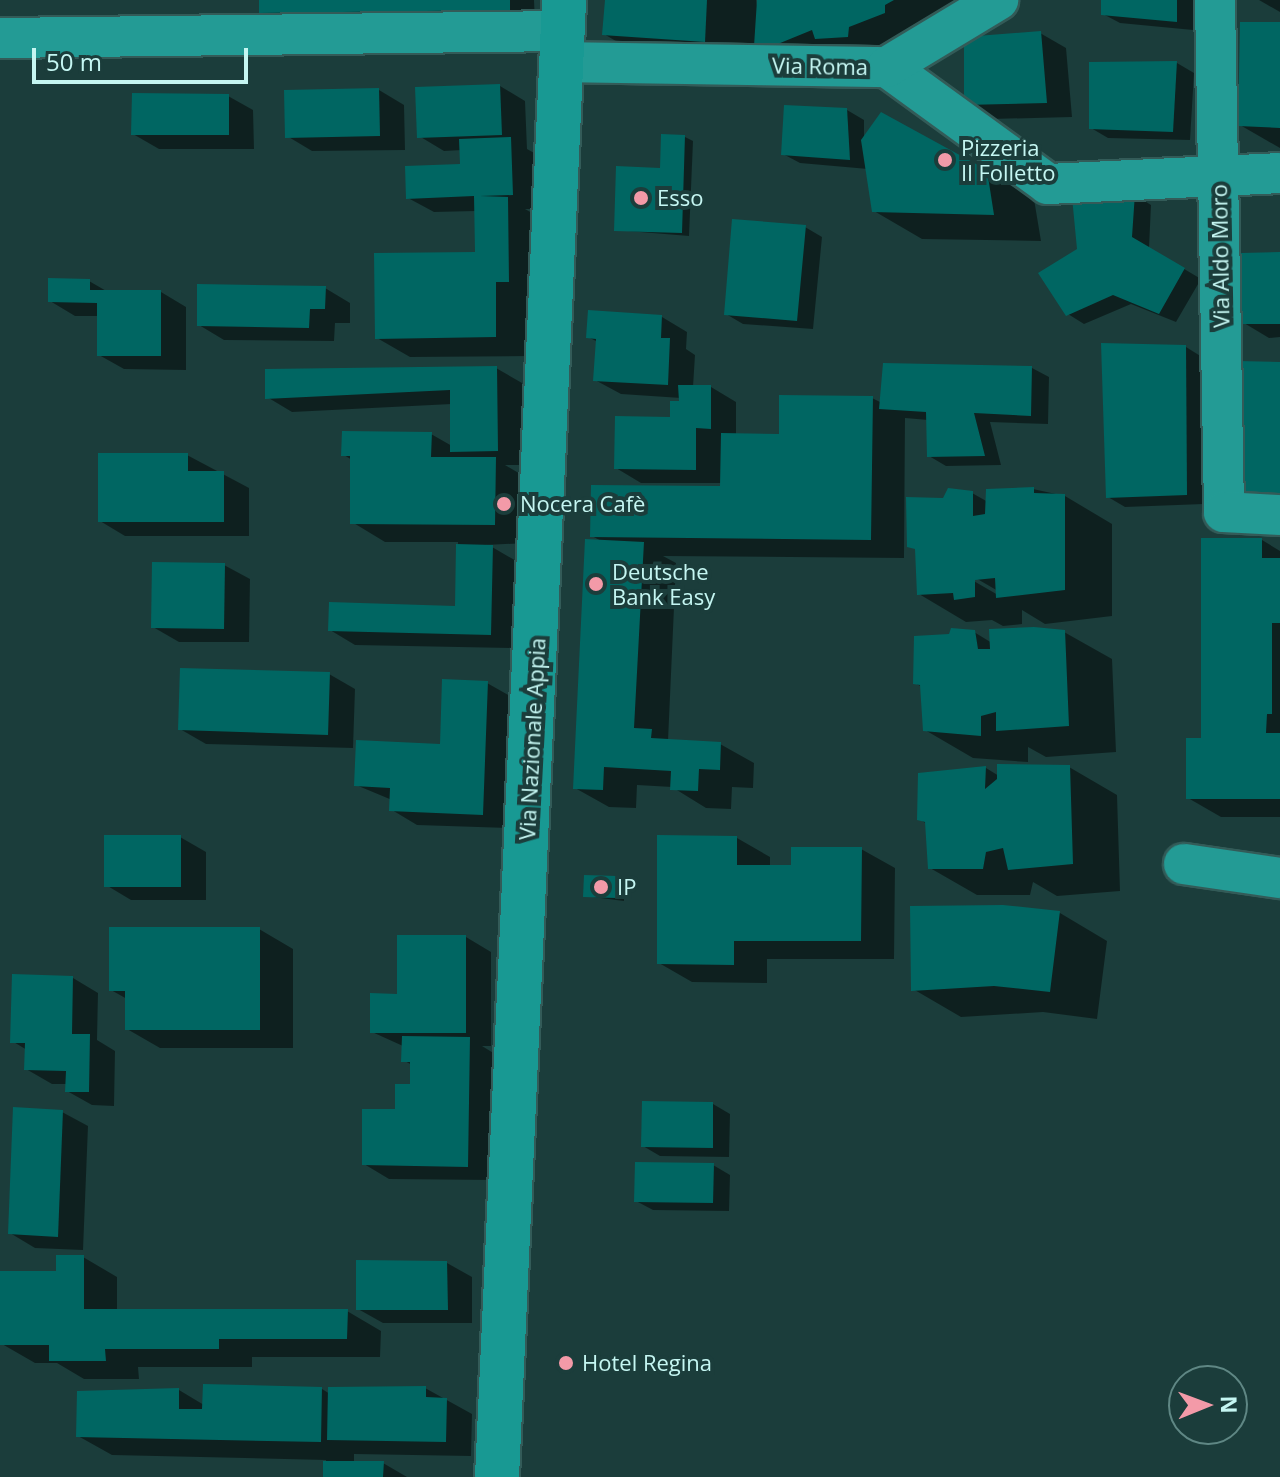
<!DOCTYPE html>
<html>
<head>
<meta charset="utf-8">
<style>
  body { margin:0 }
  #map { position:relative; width:1280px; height:1477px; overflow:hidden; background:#1b3d3b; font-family:"Open Sans",sans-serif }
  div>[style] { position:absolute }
  .shadow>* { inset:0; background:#0007 }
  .building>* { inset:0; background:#006662 }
  .roads { filter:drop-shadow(2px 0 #335b58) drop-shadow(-2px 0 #335b58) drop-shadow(0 2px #335b58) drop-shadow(0 -2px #335b58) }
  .minor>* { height:40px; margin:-20px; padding:0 20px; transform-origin:20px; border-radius:20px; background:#239b95 }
  .major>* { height:44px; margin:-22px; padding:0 22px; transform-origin:22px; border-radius:22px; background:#189993 }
  .dots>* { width:22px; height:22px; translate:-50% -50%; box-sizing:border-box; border:4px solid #1b3d3b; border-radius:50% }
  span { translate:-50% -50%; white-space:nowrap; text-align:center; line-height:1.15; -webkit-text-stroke:8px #1b3d3b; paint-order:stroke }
  .street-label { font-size:22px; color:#c5f6f2 }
  .poi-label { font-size:22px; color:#c5f6f2 }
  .left { translate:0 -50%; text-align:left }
  .north { position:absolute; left:1168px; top:1365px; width:80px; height:80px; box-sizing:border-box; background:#1b3d3b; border:2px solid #5f8784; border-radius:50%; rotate:89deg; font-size:22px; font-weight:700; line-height:32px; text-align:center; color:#c5f6f2 }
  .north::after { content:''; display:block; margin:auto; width:28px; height:36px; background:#f39aa8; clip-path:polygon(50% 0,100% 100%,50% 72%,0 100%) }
  .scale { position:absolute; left:32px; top:48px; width:216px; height:36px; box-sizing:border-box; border:4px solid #c5f6f2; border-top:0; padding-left:10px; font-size:24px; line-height:28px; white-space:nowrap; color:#c5f6f2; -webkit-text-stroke:6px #1b3d3b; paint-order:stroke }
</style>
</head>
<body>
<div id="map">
  <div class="shadow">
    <div style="clip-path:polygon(261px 0,534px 0,535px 23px,286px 27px,261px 12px)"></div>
    <div style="clip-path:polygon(607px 0,756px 0,759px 18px,761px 0,983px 0,895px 64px,804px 72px,753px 43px,752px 69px,651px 62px,604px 34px)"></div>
    <div style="clip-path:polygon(1103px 0,1193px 0,1193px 30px,1120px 23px,1103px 14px)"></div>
    <div style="clip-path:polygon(1259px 0,1280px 0,1280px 12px)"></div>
    <div style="clip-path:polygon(1280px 24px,1280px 148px,1240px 125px)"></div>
    <div style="clip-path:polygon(1040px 33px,1066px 48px,1072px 117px,991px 119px,966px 104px)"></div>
    <div style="clip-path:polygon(1177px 63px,1194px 73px,1190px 140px,1108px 138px,1091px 128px)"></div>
    <div style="clip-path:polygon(500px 86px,525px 101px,527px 149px,536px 154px,538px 209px,525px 209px,541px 218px,529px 356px,410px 357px,377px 338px,477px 254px,476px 211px,434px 212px,408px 198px,462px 166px,462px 150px,444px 151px,419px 136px)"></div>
    <div style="clip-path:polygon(379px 90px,404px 105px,405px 150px,312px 151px,287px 136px)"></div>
    <div style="clip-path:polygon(228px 96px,253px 110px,254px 149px,159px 149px,133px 134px)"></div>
    <div style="clip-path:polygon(847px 110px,864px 120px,864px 139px,986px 171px,1034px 199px,1041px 241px,922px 239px,874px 211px,868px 169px,800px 163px,783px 154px)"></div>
    <div style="clip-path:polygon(685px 137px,693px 141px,689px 236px,616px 230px)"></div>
    <div style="clip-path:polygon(1135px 195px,1151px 205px,1149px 248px,1201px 279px,1176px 322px,1131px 304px,1084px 324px,1068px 314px,1080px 250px)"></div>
    <div style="clip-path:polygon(805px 227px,822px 237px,813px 329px,743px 324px,726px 314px)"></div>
    <div style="clip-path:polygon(1280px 254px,1280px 337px,1269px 338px,1244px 323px)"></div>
    <div style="clip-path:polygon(89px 281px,108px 292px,161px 292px,186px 307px,186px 370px,124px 369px,99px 355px,99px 316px,75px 316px,50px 301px)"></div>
    <div style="clip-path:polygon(325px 288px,350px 303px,350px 323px,335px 323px,334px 341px,224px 340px,199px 325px)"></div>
    <div style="clip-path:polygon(662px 317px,687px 332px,686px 349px,695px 355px,693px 387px,711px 387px,736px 402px,736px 435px,781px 436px,872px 398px,882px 403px,1032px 368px,1049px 377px,1048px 424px,990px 422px,1001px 465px,946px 466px,929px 456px,928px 420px,905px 418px,904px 558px,663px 556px,676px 563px,668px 741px,720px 744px,754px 763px,753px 788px,732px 787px,731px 809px,706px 808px,672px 787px,637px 785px,636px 808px,609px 807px,575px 788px,603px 542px,592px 536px,722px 488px,722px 483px,641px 483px,616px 468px,672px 419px,681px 398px,621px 394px,595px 380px,598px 342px,588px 337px)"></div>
    <div style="clip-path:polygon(1186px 347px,1202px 357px,1204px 504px,1125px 507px,1108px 497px)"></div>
    <div style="clip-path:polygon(1280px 364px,1280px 511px,1238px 492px)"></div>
    <div style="clip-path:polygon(496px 368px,522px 383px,523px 465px,505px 465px,529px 479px,528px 543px,466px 546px,492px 547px,518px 562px,516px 648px,355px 645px,330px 630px,457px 608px,458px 542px,385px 542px,352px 522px,352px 460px,344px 455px,431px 434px,452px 446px,452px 404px,292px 412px,267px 397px)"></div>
    <div style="clip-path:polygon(187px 455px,249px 488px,249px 536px,125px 536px,100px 521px)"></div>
    <div style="clip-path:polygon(evenodd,1033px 489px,1065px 496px,1112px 524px,1112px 616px,1045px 624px,1022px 610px,1022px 624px,1003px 626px,992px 620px,966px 622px,919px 594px,945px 500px,972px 493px,988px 502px,1033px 489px,967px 573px,998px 591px,998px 595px,965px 576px,967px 573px)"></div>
    <div style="clip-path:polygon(1262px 540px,1280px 551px,1280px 817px,1221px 817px,1188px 798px)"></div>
    <div style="clip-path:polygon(224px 565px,250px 579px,249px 642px,179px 642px,153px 627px)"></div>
    <div style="clip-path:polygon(974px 632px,992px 643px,1064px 632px,1112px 659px,1116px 752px,1046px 757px,1028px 747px,1028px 762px,973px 758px,925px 730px,922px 687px,915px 683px)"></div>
    <div style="clip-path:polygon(329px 674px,355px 689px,353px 748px,206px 744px,180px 729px)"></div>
    <div style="clip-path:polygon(487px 683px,512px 697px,508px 828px,417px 825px,392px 810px,392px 800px,356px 785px,442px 746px)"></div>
    <div style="clip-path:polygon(1069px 767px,1117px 795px,1120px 891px,1057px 896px,1033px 882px,1030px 895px,977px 895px,930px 868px,927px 824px,919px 819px,986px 768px,999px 776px)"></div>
    <div style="clip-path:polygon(180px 837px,206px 852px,206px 900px,131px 900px,106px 885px)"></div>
    <div style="clip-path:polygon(737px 838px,770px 857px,770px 867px,793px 867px,861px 849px,895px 868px,894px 959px,767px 959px,767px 983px,692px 982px,659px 963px)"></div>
    <div style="clip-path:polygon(616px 878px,624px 882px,624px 901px,585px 896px)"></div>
    <div style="clip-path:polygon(1060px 913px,1107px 941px,1097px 1019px,1043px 1012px,961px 1017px,913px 989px)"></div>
    <div style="clip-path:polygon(259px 929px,293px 949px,293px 1048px,160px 1048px,127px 1029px,127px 999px,111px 990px)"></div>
    <div style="clip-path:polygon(466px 937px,491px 952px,491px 1046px,482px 1046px,495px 1054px,493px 1180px,389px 1179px,364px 1164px,412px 1086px,412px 1065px,403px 1060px,403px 1046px,372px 1032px,399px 996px)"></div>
    <div style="clip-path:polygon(73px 978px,98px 993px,97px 1040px,115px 1051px,114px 1106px,92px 1105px,67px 1091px,67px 1084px,52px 1084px,26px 1069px,27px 1050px,12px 1041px)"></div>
    <div style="clip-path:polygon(713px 1104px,730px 1114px,729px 1157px,660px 1156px,643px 1146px)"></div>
    <div style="clip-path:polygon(62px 1112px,88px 1126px,83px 1250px,35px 1248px,10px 1233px)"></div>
    <div style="clip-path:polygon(713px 1165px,730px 1175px,729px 1211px,653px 1210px,636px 1201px)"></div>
    <div style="clip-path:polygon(83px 1257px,117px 1277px,117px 1311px,347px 1311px,381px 1331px,380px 1357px,252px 1357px,252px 1367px,138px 1367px,139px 1379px,84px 1379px,57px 1363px,35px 1363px,2px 1344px,58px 1273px)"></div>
    <div style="clip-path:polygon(447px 1263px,472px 1277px,472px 1323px,383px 1323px,358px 1309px)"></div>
    <div style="clip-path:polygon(425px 1388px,472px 1414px,471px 1456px,354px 1454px,354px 1463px,383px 1463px,407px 1477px,325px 1477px,326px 1460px,112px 1455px,78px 1436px,179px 1390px,204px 1405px,322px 1389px,330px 1394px)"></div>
  </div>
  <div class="building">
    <div style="clip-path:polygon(259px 0,510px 0,510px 10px,259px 13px)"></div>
    <div style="clip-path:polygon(605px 0,707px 0,705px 42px,602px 35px)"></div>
    <div style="clip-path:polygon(757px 0,894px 0,885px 5px,885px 13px,849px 27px,848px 37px,815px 39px,812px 30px,768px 48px,754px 46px)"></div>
    <div style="clip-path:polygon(1101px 0,1177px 0,1177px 22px,1101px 15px)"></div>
    <div style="clip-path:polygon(1240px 22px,1280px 22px,1280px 128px,1238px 126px)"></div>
    <div style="clip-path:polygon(1041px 31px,1047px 103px,964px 105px,964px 37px)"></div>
    <div style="clip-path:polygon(1177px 61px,1173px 132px,1089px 129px,1089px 62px)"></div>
    <div style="clip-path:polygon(500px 84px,502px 135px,417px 138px,415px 87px)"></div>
    <div style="clip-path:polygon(379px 88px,380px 136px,285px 138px,284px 90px)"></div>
    <div style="clip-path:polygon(132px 93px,229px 94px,229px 135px,131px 135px)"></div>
    <div style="clip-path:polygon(784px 105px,847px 108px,850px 160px,781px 155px)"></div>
    <div style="clip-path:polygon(881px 112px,987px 170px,994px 215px,872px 212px,861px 140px)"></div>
    <div style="clip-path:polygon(661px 134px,685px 135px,682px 233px,614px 231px,616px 166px,660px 168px)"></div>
    <div style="clip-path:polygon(511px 137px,513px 195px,480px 196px,508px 197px,509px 282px,496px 282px,496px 337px,375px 339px,374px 253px,475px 252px,474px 196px,406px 199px,405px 166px,460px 164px,459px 139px)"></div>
    <div style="clip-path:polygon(1135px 193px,1132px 237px,1185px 268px,1159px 314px,1113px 295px,1066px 316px,1038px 273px,1077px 249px,1072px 197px)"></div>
    <div style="clip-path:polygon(732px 219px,806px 225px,797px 321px,724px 315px)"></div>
    <div style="clip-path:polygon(1280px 252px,1280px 324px,1242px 324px,1241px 253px)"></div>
    <div style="clip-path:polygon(48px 278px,90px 279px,90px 290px,161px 290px,161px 356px,97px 356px,97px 303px,48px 302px)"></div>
    <div style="clip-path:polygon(197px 284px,326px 286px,325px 309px,310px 309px,309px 328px,197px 326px)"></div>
    <div style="clip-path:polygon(588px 310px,662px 315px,661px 338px,670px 338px,668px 385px,593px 381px,596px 339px,586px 338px)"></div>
    <div style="clip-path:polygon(1101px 343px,1186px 345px,1187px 495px,1106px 498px)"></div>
    <div style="clip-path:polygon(1237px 361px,1280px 362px,1280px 493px,1236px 493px)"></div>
    <div style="clip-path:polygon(883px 363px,1032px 366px,1031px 416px,974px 413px,985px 456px,927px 457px,926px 412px,879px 409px)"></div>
    <div style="clip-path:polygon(497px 366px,498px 451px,450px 452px,450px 390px,265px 399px,265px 369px)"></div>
    <div style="clip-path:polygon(678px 385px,711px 385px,711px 429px,696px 428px,696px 470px,614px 469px,615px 416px,670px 417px,670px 401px,679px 401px)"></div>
    <div style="clip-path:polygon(779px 395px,873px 396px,871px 540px,590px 537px,591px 485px,720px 486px,721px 433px,779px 434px)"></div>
    <div style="clip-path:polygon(342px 431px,432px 432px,431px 457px,496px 457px,495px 525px,350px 524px,350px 456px,341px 456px)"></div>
    <div style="clip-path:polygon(98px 453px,188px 453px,188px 471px,224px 471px,224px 522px,98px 522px)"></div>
    <div style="clip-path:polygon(1034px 487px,1034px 493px,1065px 494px,1065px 590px,996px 598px,995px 578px,975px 580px,975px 597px,954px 600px,953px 593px,917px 595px,915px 549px,907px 547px,906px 497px,943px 498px,948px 488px,973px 491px,973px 516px,985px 514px,986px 489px)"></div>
    <div style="clip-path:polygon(1201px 538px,1262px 538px,1262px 558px,1280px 558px,1280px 623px,1272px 623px,1272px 714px,1267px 714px,1266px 733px,1280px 733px,1280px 799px,1186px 799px,1186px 738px,1201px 738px)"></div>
    <div style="clip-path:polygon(585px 539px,644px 542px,634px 728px,652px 729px,651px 738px,721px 742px,720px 770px,699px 769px,698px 791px,670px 790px,671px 771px,604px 767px,603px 790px,573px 789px)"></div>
    <div style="clip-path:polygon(456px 544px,493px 545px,491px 635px,328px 631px,329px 602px,455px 606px)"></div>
    <div style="clip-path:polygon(152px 562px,225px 563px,224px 629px,151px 628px)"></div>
    <div style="clip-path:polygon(1034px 627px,1065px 630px,1069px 726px,996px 731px,996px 712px,981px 716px,981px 736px,923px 731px,920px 685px,913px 684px,914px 636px,949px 634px,951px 628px,975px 630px,978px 649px,990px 649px,989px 629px)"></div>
    <div style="clip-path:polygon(180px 668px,330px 672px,328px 735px,178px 730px)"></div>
    <div style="clip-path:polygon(442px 679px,488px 681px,483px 815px,389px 811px,390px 788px,354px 786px,356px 740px,440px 744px)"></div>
    <div style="clip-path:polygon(997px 764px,1070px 765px,1073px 864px,1008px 870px,1003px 848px,986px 852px,983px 869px,928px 869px,925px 822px,917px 820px,918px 773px,986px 766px,985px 789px,997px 779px)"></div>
    <div style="clip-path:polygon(104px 835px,181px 835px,181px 887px,104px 887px)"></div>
    <div style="clip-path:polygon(657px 835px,737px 836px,737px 865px,791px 865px,791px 847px,862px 847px,861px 941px,734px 941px,734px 965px,657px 964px)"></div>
    <div style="clip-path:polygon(584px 875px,617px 876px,616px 898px,583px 897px)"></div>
    <div style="clip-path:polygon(1003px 905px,1060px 911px,1050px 992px,994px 986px,911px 991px,910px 906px)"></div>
    <div style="clip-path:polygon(109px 927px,260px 927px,260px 1030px,125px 1030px,125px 991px,109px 991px)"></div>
    <div style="clip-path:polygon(397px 935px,466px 935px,466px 1033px,370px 1033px,370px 993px,397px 994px)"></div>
    <div style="clip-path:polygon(12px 974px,73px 976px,72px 1034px,90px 1034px,89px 1092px,65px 1092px,66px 1071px,24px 1070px,25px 1043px,10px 1043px)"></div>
    <div style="clip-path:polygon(402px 1036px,470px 1037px,468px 1167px,362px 1165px,362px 1109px,395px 1109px,395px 1084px,410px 1084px,410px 1062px,401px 1062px)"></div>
    <div style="clip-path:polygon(642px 1101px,713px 1102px,713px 1148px,641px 1147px)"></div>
    <div style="clip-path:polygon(13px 1107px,63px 1110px,58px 1237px,8px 1234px)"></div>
    <div style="clip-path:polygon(635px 1162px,714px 1163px,713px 1203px,634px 1202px)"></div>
    <div style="clip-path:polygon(56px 1255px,84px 1255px,84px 1309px,348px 1309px,347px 1339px,219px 1339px,219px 1349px,105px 1349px,106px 1361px,49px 1361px,49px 1345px,0 1345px,0 1271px,56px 1271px)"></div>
    <div style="clip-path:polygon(356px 1260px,447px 1261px,448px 1310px,356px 1310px)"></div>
    <div style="clip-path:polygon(203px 1384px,322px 1387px,321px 1442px,76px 1437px,77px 1391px,179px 1388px,179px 1409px,202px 1409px)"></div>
    <div style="clip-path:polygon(426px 1386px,426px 1397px,447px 1398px,446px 1442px,327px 1440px,328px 1387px)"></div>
    <div style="clip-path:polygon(323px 1461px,384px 1461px,383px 1477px,323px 1477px)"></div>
  </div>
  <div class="roads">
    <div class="minor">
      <div style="left:1215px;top:0;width:512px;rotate:88.99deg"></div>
      <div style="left:1224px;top:512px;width:56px;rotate:3.1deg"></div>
      <div style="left:0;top:38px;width:564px;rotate:-0.71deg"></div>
      <div style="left:562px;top:62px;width:325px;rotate:0.9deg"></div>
      <div style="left:887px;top:67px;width:199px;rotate:36deg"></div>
      <div style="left:1048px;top:184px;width:232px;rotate:-2.7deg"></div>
      <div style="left:887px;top:67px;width:130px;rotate:-31.1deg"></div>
      <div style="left:1184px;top:864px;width:97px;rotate:8.3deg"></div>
    </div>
    <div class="major">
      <div style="left:497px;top:1477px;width:1479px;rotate:-87.4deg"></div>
    </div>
  </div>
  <div class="dots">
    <div style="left:945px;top:160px;background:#f39aa8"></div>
    <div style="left:641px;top:198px;background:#f39aa8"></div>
    <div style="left:504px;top:504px;background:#f39aa8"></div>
    <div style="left:596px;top:584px;background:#f39aa8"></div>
    <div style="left:601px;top:887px;background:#f39aa8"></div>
    <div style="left:566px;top:1363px;background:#f39aa8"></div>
  </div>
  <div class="street-label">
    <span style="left:820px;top:66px;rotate:1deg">Via Roma</span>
    <span style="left:1220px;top:256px;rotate:-91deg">Via Aldo Moro</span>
    <span style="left:532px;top:739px;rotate:-87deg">Via Nazionale Appia</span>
  </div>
  <div class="poi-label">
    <span class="left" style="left:961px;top:160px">Pizzeria<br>Il Folletto</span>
    <span class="left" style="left:657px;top:198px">Esso</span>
    <span class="left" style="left:520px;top:504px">Nocera Cafè</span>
    <span class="left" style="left:612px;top:584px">Deutsche<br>Bank Easy</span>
    <span class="left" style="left:617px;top:887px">IP</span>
    <span class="left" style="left:582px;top:1363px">Hotel Regina</span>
  </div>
  <div class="north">N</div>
  <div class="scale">50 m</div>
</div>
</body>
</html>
